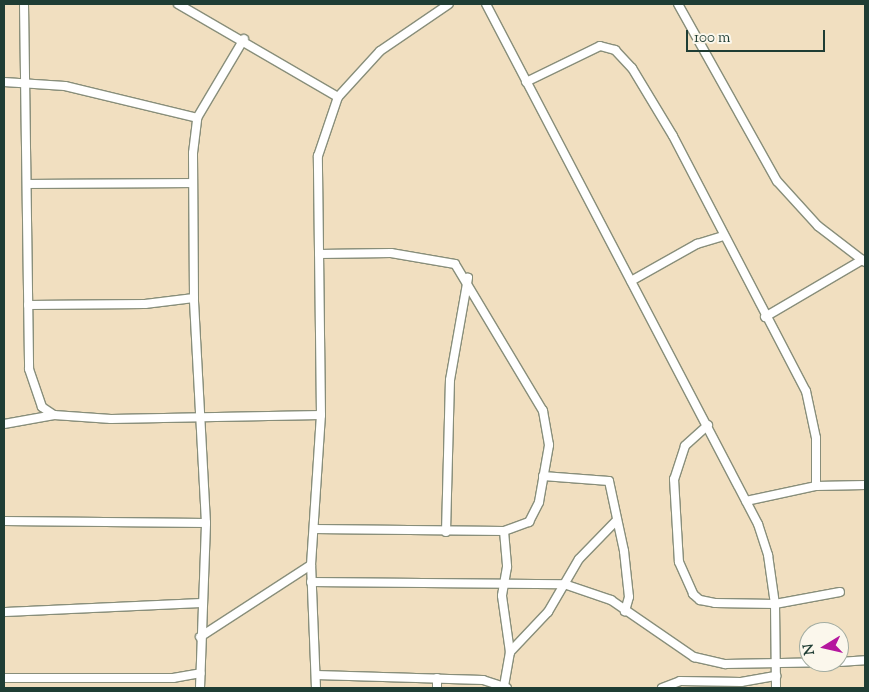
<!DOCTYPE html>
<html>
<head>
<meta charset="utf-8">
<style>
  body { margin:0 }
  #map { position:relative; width:869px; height:692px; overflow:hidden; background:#f1dfc0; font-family:"Sorts Mill Goudy",serif }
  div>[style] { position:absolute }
  .roads { filter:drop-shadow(1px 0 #888e7a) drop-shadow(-1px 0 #888e7a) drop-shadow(0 1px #888e7a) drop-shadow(0 -1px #888e7a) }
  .minor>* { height:8px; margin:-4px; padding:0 4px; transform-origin:4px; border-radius:4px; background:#fff }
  span { translate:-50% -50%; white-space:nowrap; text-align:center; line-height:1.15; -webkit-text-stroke:5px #fbf7ec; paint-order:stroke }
  .frame { position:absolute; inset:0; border:5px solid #1f3d34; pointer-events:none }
  .north { position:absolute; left:799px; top:622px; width:50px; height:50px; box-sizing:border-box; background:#fbf7ec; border:1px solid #a3ada2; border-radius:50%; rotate:261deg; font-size:14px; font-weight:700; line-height:20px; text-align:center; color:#1f3d34 }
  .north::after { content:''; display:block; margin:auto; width:18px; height:22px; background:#b5179e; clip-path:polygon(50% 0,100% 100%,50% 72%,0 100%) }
  .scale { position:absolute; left:686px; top:30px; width:139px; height:22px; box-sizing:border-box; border:2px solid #1f3d34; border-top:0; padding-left:6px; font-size:15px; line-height:18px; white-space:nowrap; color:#1f3d34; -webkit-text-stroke:4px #fbf7ec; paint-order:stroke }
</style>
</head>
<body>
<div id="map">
  <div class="roads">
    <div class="minor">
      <div style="left:24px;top:4px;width:365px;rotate:89.2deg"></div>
      <div style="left:29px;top:369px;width:40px;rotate:71.1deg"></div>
      <div style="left:42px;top:407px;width:14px;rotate:34deg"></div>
      <div style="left:54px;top:415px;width:57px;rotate:4deg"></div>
      <div style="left:111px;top:419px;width:210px;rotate:-1.1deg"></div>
      <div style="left:178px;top:4px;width:185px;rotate:30.2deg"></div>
      <div style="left:486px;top:4px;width:587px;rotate:62.39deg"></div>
      <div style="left:758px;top:524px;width:33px;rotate:72deg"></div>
      <div style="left:768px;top:555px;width:49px;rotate:81.9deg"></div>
      <div style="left:775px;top:604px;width:84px;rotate:89.3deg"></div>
      <div style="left:678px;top:4px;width:203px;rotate:60.8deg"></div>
      <div style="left:777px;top:181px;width:61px;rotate:47.7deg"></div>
      <div style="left:818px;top:226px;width:59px;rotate:37.5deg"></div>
      <div style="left:4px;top:82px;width:61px;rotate:3.8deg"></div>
      <div style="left:65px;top:86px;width:136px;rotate:13.6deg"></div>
      <div style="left:526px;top:82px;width:82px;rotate:-25.9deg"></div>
      <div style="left:600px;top:46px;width:16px;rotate:15deg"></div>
      <div style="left:615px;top:50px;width:25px;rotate:47deg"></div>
      <div style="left:632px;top:68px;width:79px;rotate:58.9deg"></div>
      <div style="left:673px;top:136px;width:288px;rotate:62.5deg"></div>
      <div style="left:806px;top:391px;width:48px;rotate:78deg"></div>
      <div style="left:816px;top:438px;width:48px;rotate:90deg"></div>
      <div style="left:28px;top:184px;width:165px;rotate:-0.3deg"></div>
      <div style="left:631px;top:281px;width:76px;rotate:-29.3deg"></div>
      <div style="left:697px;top:244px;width:28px;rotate:-17deg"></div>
      <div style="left:28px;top:305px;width:117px;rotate:-0.5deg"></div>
      <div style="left:145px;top:304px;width:49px;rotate:-7deg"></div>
      <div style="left:765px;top:317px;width:113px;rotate:-30.4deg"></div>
      <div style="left:4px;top:424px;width:51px;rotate:-10.2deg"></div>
      <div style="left:708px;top:425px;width:31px;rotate:138deg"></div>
      <div style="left:685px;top:446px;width:35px;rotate:108deg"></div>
      <div style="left:674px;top:479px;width:83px;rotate:86.6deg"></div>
      <div style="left:679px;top:562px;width:35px;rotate:66deg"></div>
      <div style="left:693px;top:594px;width:9px;rotate:41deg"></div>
      <div style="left:700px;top:600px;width:15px;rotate:11deg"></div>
      <div style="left:715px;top:603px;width:60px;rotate:1deg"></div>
      <div style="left:775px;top:604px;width:66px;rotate:-10.5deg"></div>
      <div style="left:543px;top:476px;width:66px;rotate:4.3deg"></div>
      <div style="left:609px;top:481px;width:72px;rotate:77.9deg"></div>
      <div style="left:624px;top:551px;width:46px;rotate:83.8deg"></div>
      <div style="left:629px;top:597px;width:15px;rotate:106deg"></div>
      <div style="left:746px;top:501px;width:72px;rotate:-12.1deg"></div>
      <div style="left:816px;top:486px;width:49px;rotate:-1.2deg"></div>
      <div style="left:4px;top:521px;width:202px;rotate:0.6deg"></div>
      <div style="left:314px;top:529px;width:190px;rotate:0.6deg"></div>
      <div style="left:504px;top:531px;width:27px;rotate:-20deg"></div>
      <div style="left:529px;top:522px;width:22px;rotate:-63deg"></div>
      <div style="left:539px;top:502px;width:58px;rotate:-80deg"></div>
      <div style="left:549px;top:445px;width:35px;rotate:-100deg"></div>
      <div style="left:543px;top:411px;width:171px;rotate:-120.9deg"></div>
      <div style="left:455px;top:264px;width:65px;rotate:-170.2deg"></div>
      <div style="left:391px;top:253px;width:72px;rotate:179.2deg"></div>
      <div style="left:504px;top:531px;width:36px;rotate:85deg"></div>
      <div style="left:507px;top:567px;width:29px;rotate:100deg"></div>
      <div style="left:502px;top:596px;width:57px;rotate:81.9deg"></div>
      <div style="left:510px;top:652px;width:34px;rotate:100deg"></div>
      <div style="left:446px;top:532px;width:152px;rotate:-88.5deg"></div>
      <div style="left:450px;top:380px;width:104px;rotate:-80deg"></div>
      <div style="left:311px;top:582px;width:253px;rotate:0.5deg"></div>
      <div style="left:564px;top:584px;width:50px;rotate:18.8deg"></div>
      <div style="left:611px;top:600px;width:101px;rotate:34.5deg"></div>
      <div style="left:694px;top:657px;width:32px;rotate:13deg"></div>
      <div style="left:725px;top:664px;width:111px;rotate:-1deg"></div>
      <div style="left:4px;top:612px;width:199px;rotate:-2.6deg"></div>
      <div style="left:200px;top:637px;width:132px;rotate:-33deg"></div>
      <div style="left:510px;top:652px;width:55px;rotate:-46.5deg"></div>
      <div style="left:548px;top:612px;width:61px;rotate:-59.7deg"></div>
      <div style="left:579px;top:559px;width:53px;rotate:-45.8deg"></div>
      <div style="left:839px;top:662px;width:26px;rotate:-4deg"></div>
      <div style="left:316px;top:675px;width:167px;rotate:1.7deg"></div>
      <div style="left:483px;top:680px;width:25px;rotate:18deg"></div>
      <div style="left:4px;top:678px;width:169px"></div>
      <div style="left:173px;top:678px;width:28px;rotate:-10deg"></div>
      <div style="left:200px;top:688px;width:165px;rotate:-87.9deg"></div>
      <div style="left:206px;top:523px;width:225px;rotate:-93.1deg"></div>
      <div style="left:194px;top:298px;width:145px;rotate:-90.4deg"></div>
      <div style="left:193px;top:153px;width:35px;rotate:-83deg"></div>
      <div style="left:197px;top:118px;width:92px;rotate:-59.3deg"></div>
      <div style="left:316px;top:688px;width:123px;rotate:-92.3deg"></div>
      <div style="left:311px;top:565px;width:150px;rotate:-86.2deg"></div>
      <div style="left:321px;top:415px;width:259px;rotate:-90.7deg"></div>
      <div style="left:318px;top:156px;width:62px;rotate:-71.3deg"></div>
      <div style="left:338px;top:97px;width:62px;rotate:-47.6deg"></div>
      <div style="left:380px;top:51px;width:83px;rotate:-34.3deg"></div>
      <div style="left:437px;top:688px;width:10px;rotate:-90deg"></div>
      <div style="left:662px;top:688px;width:19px;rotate:-21deg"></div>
      <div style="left:680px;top:681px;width:61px;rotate:0.9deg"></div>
      <div style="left:741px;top:682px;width:36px;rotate:-10deg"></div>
    </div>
  </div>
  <div class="frame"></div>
  <div class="north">N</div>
  <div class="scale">100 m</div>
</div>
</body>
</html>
